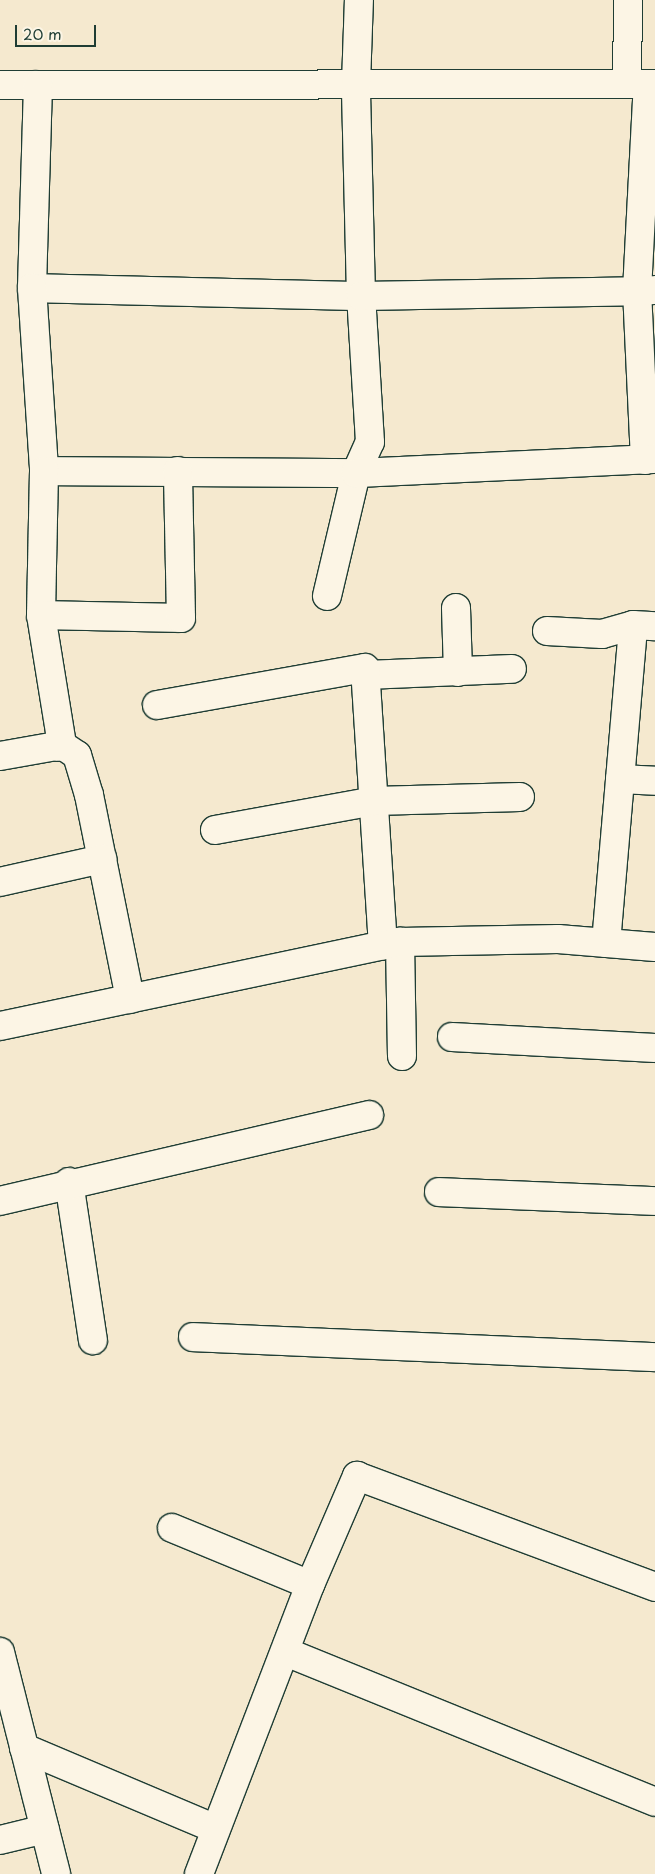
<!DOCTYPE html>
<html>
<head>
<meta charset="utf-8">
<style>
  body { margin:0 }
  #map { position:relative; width:655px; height:1874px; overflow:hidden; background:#f5e9cf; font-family:"Playpen Sans",sans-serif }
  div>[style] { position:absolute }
  .roads { filter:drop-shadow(1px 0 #1f3d34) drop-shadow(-1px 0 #1f3d34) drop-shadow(0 1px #1f3d34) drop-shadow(0 -1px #1f3d34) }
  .street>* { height:28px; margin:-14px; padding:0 14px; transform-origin:14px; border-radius:14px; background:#fcf5e5 }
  span { translate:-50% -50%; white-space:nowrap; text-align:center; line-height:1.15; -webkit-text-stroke:5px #fcf5e5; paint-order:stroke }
  .scale { position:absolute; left:15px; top:25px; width:81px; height:22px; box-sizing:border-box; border:2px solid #1f3d34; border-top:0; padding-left:6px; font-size:15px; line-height:18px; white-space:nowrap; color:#1f3d34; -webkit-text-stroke:4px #fcf5e5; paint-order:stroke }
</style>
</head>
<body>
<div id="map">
  <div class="roads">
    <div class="street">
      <div style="left:627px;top:84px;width:84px;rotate:-89.3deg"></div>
      <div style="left:0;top:85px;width:655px;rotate:-0.09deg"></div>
      <div style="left:38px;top:85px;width:203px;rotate:91.7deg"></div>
      <div style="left:32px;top:288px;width:329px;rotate:1.4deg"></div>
      <div style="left:361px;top:296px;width:212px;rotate:-91.4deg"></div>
      <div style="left:356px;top:84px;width:84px;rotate:-88deg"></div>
      <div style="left:32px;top:288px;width:183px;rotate:86.2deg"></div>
      <div style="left:44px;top:471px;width:312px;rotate:0.4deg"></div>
      <div style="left:356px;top:473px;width:34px;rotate:-66deg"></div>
      <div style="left:370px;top:442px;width:146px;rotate:-93.5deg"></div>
      <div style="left:361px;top:296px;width:276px;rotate:-1deg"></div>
      <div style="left:637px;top:291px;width:207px;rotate:-87deg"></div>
      <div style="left:645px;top:460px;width:169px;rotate:-92.7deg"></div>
      <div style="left:637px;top:291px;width:17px;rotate:-3deg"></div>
      <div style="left:44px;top:471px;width:144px;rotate:91.2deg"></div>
      <div style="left:41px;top:615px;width:140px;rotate:1.2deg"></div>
      <div style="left:181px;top:618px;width:147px;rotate:-91.2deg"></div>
      <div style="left:327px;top:596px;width:126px;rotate:-76.7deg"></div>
      <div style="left:356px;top:473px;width:299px;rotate:-2.7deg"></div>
      <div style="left:456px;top:608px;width:64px;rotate:88.2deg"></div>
      <div style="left:41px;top:615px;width:132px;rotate:80.8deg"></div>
      <div style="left:62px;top:745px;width:4px;rotate:153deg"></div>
      <div style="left:547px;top:631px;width:55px;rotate:3.1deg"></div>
      <div style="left:602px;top:634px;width:32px;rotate:-16deg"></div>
      <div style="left:366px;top:675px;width:146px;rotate:-2.4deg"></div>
      <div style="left:157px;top:705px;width:211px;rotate:-10.1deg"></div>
      <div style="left:365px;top:668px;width:278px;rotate:86.3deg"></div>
      <div style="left:0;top:756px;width:63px;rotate:-10.1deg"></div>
      <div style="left:62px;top:745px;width:18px;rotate:34deg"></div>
      <div style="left:77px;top:755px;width:42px;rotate:73.3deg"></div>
      <div style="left:89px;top:795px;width:208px;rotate:78.6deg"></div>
      <div style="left:620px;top:779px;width:35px;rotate:3deg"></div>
      <div style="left:215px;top:830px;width:162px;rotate:-10.3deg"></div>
      <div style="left:374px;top:801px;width:146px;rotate:-1.6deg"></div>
      <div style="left:0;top:882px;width:105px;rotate:-12.7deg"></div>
      <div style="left:400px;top:942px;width:114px;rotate:89deg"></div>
      <div style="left:606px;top:943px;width:319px;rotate:-85.1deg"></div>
      <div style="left:633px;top:625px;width:22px;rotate:3deg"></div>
      <div style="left:0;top:1026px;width:409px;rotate:-11.9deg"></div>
      <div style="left:400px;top:942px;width:158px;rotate:-1.1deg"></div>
      <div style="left:558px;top:939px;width:97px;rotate:4.7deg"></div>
      <div style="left:452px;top:1037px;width:203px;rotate:3.1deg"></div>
      <div style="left:69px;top:1182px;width:160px;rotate:81.4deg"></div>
      <div style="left:439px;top:1192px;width:216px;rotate:2.4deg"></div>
      <div style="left:0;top:1201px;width:379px;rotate:-13.1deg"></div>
      <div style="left:193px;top:1337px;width:462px;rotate:2.5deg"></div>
      <div style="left:172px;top:1528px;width:149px;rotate:22.4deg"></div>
      <div style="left:0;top:1652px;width:229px;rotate:75.8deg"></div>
      <div style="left:286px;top:1652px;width:398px;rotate:22.1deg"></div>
      <div style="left:24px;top:1748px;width:208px;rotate:22.9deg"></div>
      <div style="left:0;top:1840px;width:46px;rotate:-13.7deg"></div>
      <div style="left:199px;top:1874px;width:310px;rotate:-69deg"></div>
      <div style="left:310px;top:1585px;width:119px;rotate:-66.7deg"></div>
      <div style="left:357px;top:1476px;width:318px;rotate:20.4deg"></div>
    </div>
  </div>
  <div class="scale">20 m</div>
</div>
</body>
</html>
